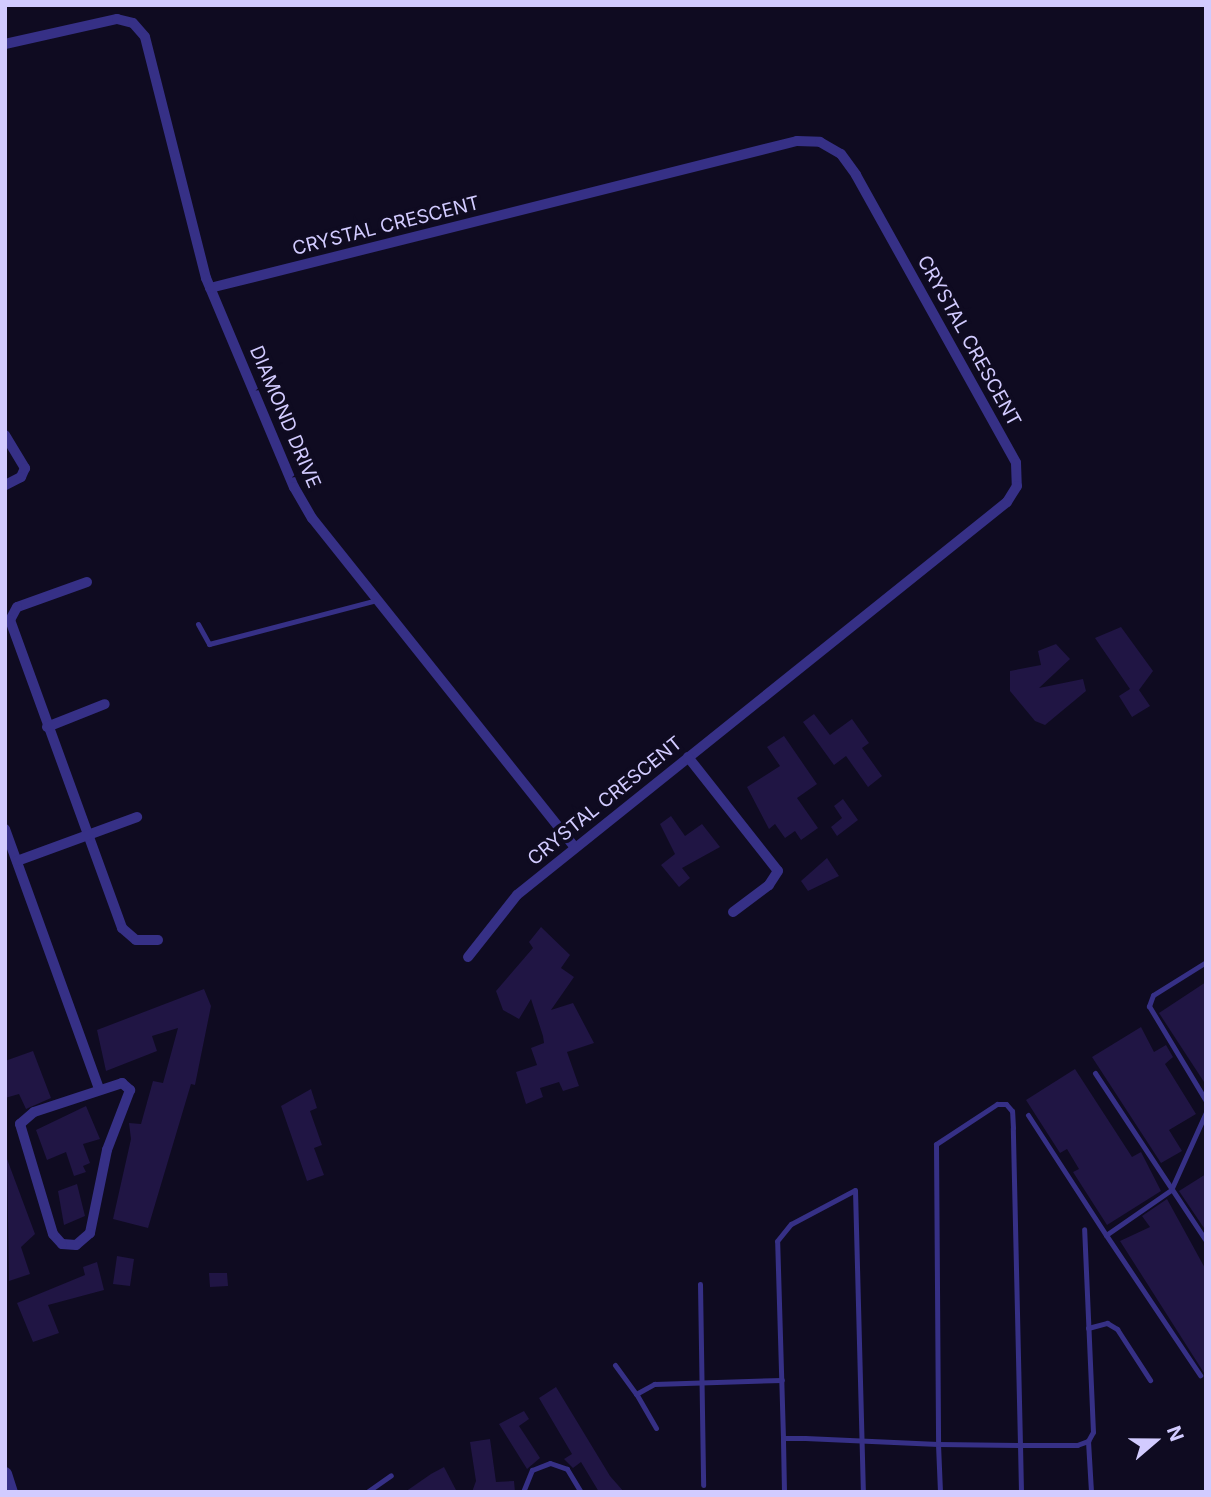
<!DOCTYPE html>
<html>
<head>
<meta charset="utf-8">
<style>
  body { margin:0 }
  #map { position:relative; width:1211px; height:1497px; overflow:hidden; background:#0f0b21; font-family:Inter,sans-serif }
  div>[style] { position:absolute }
  .building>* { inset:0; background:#201544 }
  .service>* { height:5px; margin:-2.5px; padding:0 2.5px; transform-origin:2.5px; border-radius:2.5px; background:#363086 }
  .minor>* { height:10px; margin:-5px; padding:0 5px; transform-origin:5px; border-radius:5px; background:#363086 }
  .tertiary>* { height:14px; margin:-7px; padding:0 7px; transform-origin:7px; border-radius:7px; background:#363086 }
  span { translate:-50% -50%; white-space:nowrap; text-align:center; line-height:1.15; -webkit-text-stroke:7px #0f0b21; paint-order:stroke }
  .street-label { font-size:19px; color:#d2cbff }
  .frame { position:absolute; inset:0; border:7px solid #d2cbff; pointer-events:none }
  .north { position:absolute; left:1120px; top:1406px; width:70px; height:70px; -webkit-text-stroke:5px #0f0b21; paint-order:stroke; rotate:70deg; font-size:19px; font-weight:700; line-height:28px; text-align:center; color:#d2cbff }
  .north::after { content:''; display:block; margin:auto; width:24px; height:32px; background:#d2cbff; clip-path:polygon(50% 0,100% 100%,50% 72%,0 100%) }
</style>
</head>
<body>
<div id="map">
  <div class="building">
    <div style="clip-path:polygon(1121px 627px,1153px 671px,1139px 690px,1150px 706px,1132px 717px,1119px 696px,1130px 689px,1095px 638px)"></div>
    <div style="clip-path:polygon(1056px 644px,1070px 659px,1039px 688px,1083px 679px,1086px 691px,1045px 725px,1035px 721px,1010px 691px,1010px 671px,1041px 665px,1038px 651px)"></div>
    <div style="clip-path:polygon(814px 714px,830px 735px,852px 719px,869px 743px,862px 748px,882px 776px,868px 787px,846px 756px,834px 765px,803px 722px)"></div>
    <div style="clip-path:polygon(784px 736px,817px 784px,797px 798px,818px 828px,801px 840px,795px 831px,785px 838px,775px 824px,769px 829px,747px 787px,780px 766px,767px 747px)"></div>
    <div style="clip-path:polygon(843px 799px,858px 820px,837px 836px,831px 827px,842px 818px,834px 806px)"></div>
    <div style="clip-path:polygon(671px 816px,685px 836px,702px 824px,720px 847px,682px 868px,690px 878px,679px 887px,661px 865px,675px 854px,660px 824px)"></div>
    <div style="clip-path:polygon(827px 858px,839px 876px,808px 891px,801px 881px)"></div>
    <div style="clip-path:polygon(541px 927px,570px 955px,561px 968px,574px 977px,551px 1010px,573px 1003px,594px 1043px,567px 1052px,579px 1086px,563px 1091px,559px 1082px,540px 1088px,543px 1097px,526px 1104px,516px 1072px,537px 1065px,531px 1048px,544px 1043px,543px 1036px,531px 999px,519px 1019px,503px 1010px,496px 991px,533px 948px,529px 942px)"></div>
    <div style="clip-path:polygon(1206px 982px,1206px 1085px,1159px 1013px)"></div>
    <div style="clip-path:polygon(204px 989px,211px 1006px,195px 1085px,191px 1084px,148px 1228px,113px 1219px,131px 1139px,129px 1123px,141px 1124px,153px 1081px,163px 1083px,178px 1028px,152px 1036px,157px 1051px,106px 1071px,97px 1030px)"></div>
    <div style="clip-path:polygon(1141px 1027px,1154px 1052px,1166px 1045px,1173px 1057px,1165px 1064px,1196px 1114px,1169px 1130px,1182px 1151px,1161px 1163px,1092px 1057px)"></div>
    <div style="clip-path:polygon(33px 1051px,51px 1098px,26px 1109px,19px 1094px,5px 1098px,5px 1061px)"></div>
    <div style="clip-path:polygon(1075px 1069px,1132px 1157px,1141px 1152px,1161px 1191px,1107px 1225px,1073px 1172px,1079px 1169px,1067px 1149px,1060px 1153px,1026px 1100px)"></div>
    <div style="clip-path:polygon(311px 1089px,317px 1108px,310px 1111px,322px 1145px,314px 1148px,324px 1175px,307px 1181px,281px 1106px)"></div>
    <div style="clip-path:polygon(86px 1106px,100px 1139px,83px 1144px,90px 1163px,83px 1166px,86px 1172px,74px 1176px,66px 1152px,47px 1160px,36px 1130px)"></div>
    <div style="clip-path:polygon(7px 1159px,35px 1234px,21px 1247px,30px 1274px,9px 1281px)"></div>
    <div style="clip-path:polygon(1206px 1174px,1206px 1231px,1179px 1191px)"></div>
    <div style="clip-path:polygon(77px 1184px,85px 1216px,64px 1225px,58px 1191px)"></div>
    <div style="clip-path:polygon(1167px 1199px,1206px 1270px,1206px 1376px,1120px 1241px,1150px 1227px,1142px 1216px)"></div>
    <div style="clip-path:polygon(117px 1256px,134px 1259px,130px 1286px,113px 1284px)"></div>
    <div style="clip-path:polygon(97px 1262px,104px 1290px,48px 1305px,59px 1333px,33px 1342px,17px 1303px,85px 1275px,83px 1267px)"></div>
    <div style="clip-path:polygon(209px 1273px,227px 1273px,228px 1286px,210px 1287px)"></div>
    <div style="clip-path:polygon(556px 1387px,610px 1476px,624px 1492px,599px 1492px,581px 1462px,573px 1468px,564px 1459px,572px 1454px,539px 1398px)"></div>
    <div style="clip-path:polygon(524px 1411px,529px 1419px,519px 1426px,540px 1458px,527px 1469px,499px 1424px)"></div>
    <div style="clip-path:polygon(490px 1439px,496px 1482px,514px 1481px,515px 1492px,472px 1492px,476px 1481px,470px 1442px)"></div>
    <div style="clip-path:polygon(444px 1467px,457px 1492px,405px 1492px,431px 1474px)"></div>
  </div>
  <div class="service">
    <div style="left:198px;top:624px;width:23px;rotate:61deg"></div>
    <div style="left:209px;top:644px;width:174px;rotate:-14.7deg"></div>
    <div style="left:1206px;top:962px;width:62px;rotate:148.1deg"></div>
    <div style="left:1153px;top:995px;width:12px;rotate:110deg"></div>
    <div style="left:1149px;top:1006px;width:111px;rotate:59deg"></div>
    <div style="left:1095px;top:1073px;width:201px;rotate:56.5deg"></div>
    <div style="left:1028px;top:1115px;width:143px;rotate:57deg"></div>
    <div style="left:1106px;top:1235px;width:79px;rotate:-34.7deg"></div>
    <div style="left:1171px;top:1190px;width:85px;rotate:-65.8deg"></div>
    <div style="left:1106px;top:1235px;width:169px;rotate:56.1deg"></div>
    <div style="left:700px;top:1284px;width:201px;rotate:89.1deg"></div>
    <div style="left:1088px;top:1328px;width:20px;rotate:-15deg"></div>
    <div style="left:1107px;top:1323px;width:12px;rotate:31deg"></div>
    <div style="left:1117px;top:1329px;width:61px;rotate:57.1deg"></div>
    <div style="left:615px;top:1365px;width:36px;rotate:54deg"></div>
    <div style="left:656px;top:1428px;width:39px;rotate:-120deg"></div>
    <div style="left:636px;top:1394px;width:21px;rotate:-29deg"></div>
    <div style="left:654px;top:1384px;width:128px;rotate:-1.8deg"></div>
    <div style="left:783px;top:1438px;width:197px;rotate:-91.7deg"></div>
    <div style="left:777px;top:1241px;width:22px;rotate:-51deg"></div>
    <div style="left:791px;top:1224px;width:72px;rotate:-28deg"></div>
    <div style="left:855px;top:1190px;width:302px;rotate:88.5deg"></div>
    <div style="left:1088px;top:1441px;width:51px;rotate:86.6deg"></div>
    <div style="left:367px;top:1492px;width:29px;rotate:-35deg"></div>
    <div style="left:523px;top:1492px;width:24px;rotate:-68deg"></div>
    <div style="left:532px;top:1470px;width:19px;rotate:-21deg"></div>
    <div style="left:550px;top:1463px;width:18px;rotate:19deg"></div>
    <div style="left:567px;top:1469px;width:27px;rotate:59deg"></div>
    <div style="left:784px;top:1492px;width:54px;rotate:-91.1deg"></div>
    <div style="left:783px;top:1438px;width:22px"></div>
    <div style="left:805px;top:1438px;width:133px;rotate:2.6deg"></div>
    <div style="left:938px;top:1444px;width:48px;rotate:87.6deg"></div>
    <div style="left:1021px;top:1492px;width:47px;rotate:-91.2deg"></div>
    <div style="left:1020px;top:1445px;width:317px;rotate:-91.3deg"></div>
    <div style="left:1013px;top:1128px;width:17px;rotate:-93deg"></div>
    <div style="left:1012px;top:1111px;width:9px;rotate:-131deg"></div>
    <div style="left:1006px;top:1104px;width:9px;rotate:180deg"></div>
    <div style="left:997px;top:1104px;width:73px;rotate:146.7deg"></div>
    <div style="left:936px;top:1144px;width:300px;rotate:89.6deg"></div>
    <div style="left:938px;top:1444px;width:82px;rotate:0.7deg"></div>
    <div style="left:1020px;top:1445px;width:57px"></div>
    <div style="left:1077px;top:1445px;width:12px;rotate:-20deg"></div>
    <div style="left:1088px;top:1441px;width:10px;rotate:-61deg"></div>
    <div style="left:1093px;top:1432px;width:203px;rotate:-92.5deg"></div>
  </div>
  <div class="minor">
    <div style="left:5px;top:44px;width:115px;rotate:-12.6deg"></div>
    <div style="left:117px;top:19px;width:16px;rotate:14deg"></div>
    <div style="left:133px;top:23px;width:18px;rotate:49deg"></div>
    <div style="left:145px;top:37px;width:249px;rotate:75.8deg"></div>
    <div style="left:206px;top:278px;width:227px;rotate:67.2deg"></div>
    <div style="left:294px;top:487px;width:36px;rotate:60deg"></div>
    <div style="left:312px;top:518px;width:421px;rotate:51.4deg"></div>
    <div style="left:210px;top:288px;width:605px;rotate:-14.06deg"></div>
    <div style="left:797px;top:141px;width:23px;rotate:2deg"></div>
    <div style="left:820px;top:142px;width:24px;rotate:30deg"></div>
    <div style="left:841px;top:154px;width:26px;rotate:54deg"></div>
    <div style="left:856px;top:175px;width:329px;rotate:60.9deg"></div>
    <div style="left:1016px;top:463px;width:23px;rotate:88deg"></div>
    <div style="left:1017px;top:486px;width:19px;rotate:122deg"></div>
    <div style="left:1007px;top:502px;width:628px;rotate:141.27deg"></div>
    <div style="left:517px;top:895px;width:79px;rotate:128.3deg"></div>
    <div style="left:5px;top:435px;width:39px;rotate:59deg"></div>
    <div style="left:25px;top:468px;width:10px;rotate:114deg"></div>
    <div style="left:21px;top:477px;width:18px;rotate:153deg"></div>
    <div style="left:87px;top:582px;width:74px;rotate:160.3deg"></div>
    <div style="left:17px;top:607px;width:15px;rotate:118deg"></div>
    <div style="left:10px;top:620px;width:328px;rotate:70deg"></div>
    <div style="left:122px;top:928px;width:18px;rotate:41deg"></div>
    <div style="left:136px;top:940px;width:22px"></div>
    <div style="left:47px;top:727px;width:62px;rotate:-21.6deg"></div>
    <div style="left:688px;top:757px;width:145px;rotate:51.7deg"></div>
    <div style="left:778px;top:871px;width:17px;rotate:123deg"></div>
    <div style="left:769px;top:885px;width:45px;rotate:143.1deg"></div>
    <div style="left:5px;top:829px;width:276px;rotate:70.1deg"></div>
    <div style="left:17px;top:861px;width:128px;rotate:-20.1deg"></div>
    <div style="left:122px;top:1083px;width:11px;rotate:41deg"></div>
    <div style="left:130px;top:1090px;width:64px;rotate:111deg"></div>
    <div style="left:107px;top:1150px;width:85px;rotate:101.6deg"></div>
    <div style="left:90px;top:1233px;width:18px;rotate:139deg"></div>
    <div style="left:76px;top:1245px;width:14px;rotate:-176deg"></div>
    <div style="left:62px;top:1244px;width:13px;rotate:-132deg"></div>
    <div style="left:53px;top:1234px;width:115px;rotate:-106.7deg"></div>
    <div style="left:20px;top:1124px;width:18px;rotate:-41deg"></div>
    <div style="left:34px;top:1112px;width:93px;rotate:-18.2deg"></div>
  </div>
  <div class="tertiary">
    <div style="left:5px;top:1474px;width:19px;rotate:72deg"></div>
  </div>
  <div class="street-label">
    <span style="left:386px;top:226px;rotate:-14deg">CRYSTAL CRESCENT</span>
    <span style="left:969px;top:341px;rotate:61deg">CRYSTAL CRESCENT</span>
    <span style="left:285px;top:417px;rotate:67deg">DIAMOND DRIVE</span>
    <span style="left:605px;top:801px;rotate:-39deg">CRYSTAL CRESCENT</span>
  </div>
  <div class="frame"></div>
  <div class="north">N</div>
</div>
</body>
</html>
